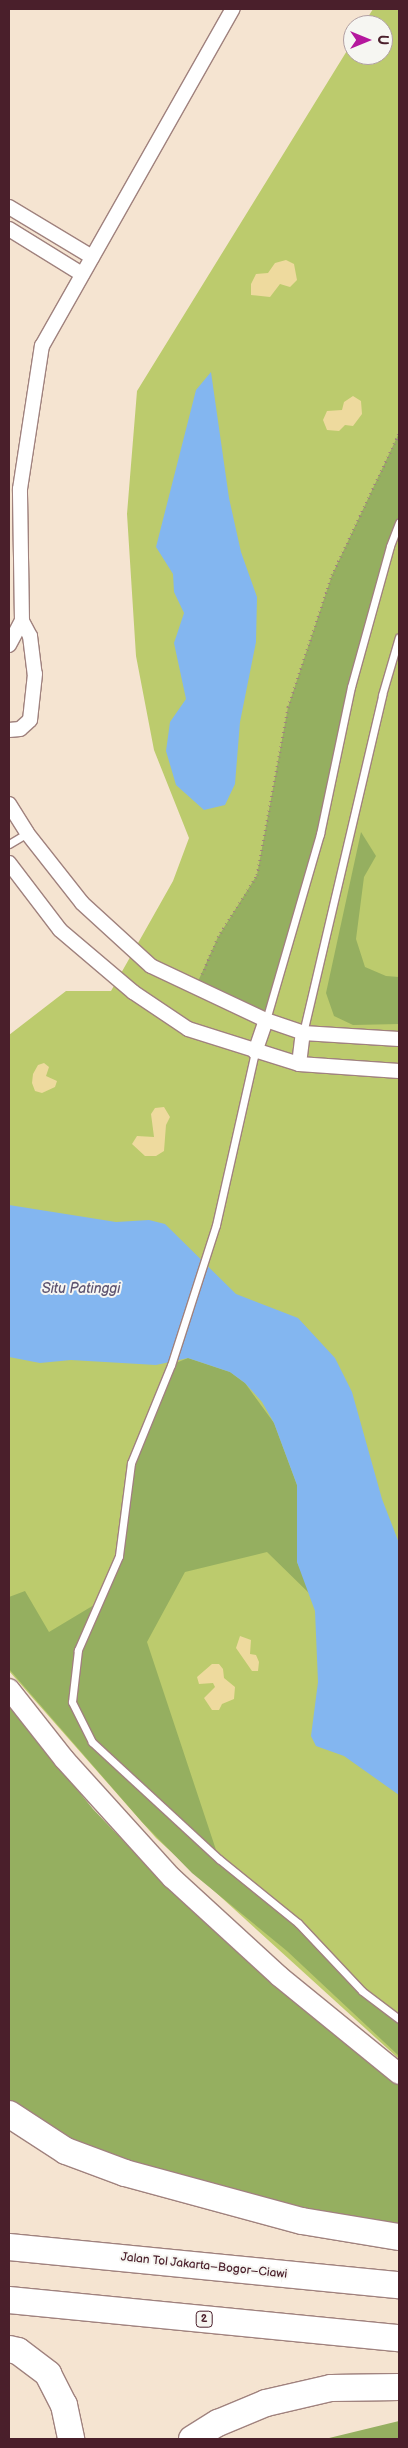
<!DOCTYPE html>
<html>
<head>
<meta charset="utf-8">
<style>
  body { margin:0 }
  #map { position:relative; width:408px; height:2448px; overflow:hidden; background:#f5e4d1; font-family:"Balsamiq Sans",sans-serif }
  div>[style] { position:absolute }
  .green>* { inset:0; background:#bccb6d }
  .forest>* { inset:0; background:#95af60 }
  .sand>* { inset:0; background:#eeda9e }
  .water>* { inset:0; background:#83b6f0 }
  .path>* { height:3px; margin-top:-1.5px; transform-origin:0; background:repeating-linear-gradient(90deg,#a0827e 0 1px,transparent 0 5px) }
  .roads { filter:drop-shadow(1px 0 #a0827e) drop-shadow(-1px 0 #a0827e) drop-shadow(0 1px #a0827e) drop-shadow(0 -1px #a0827e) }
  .service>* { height:7px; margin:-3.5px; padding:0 3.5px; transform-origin:3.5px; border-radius:3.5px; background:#fff }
  .minor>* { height:14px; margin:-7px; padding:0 7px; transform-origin:7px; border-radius:7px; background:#fff }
  .secondary>* { height:20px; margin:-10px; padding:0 10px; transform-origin:10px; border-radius:10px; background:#fff }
  .motorway>* { height:26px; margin:-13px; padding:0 13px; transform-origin:13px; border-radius:13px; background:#fff }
  span { translate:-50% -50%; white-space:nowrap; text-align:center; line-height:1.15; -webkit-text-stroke:4px #f6f6f2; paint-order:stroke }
  .shield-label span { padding:1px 4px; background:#f6f6f2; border:1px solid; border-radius:4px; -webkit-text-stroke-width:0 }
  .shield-label { font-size:11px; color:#4a1f2b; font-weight:700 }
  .street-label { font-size:12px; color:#4a1f2b }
  .water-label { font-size:14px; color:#5e5470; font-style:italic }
  .frame { position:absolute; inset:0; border:10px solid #4a1f2b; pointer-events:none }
  .north { position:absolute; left:343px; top:15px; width:50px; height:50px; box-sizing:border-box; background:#f6f6f2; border:1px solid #b1a0a2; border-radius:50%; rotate:90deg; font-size:14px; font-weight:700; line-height:20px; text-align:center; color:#4a1f2b }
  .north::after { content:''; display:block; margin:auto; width:18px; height:22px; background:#b5179e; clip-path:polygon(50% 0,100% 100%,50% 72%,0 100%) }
</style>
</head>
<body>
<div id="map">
  <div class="green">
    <div style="clip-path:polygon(373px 9px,399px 9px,399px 2059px,156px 1838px,9px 1671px,9px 1035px,66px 991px,111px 991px,173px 881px,189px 838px,154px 750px,136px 656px,127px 514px,137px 391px,353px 41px,353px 55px,383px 55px,383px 25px,363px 25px)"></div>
  </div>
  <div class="forest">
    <div style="clip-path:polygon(399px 433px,399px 523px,351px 687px,320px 834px,266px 1020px,195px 988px,218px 937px,257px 875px,288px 707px,332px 575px)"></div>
    <div style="clip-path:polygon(361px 832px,376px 856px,364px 877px,356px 939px,365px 967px,386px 976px,399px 977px,399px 1024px,353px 1025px,334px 1016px,326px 993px)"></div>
    <div style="clip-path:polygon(188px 1358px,230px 1372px,245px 1383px,274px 1423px,297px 1485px,297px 1562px,312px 1596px,267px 1552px,185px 1572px,147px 1642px,219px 1859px,298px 1923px,362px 1991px,399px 2019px,399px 2056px,287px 1951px,192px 1873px,142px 1822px,9px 1669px,9px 1597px,25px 1591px,49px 1632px,99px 1602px,119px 1556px,131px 1463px,171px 1365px)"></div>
    <div style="clip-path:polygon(9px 1706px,93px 1809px,176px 1896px,399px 2082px,399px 2230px,186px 2185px,64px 2138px,9px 2100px)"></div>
    <div style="clip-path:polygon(399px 2421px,399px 2439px,325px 2439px)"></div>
  </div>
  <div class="sand">
    <div style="clip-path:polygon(286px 260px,294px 264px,297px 280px,290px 287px,280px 284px,270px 297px,251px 295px,251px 284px,256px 274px,268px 273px,275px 263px)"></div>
    <div style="clip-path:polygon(353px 396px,361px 401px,362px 414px,353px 426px,345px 425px,339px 431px,327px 430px,323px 420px,327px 411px,342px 410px,344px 402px)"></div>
    <div style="clip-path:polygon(44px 1063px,49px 1067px,46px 1076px,57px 1081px,55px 1087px,42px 1093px,35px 1091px,32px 1083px,33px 1074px,38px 1065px)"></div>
    <div style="clip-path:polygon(164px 1107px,170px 1117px,166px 1125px,164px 1151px,156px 1156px,145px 1156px,132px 1144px,137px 1136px,154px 1137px,151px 1114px,155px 1108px)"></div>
    <div style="clip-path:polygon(240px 1636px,251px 1640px,250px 1654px,256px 1655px,259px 1662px,258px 1671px,252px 1671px,236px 1648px)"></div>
    <div style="clip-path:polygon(212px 1664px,219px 1664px,223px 1669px,224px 1678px,235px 1687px,234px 1699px,222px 1704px,219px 1710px,212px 1710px,204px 1698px,215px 1687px,213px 1683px,199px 1684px,197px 1677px)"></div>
  </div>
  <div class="water">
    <div style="clip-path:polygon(211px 372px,229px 498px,241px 552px,257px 597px,256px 642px,240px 722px,235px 784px,225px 805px,204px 810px,176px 785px,166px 751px,170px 722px,186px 699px,174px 643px,184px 613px,174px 592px,173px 574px,156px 547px,196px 390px)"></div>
    <div style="clip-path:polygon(9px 1205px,116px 1222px,149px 1220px,165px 1224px,236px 1294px,298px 1318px,335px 1358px,352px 1392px,382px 1499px,399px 1543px,399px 1795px,344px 1756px,316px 1746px,311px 1736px,318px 1682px,315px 1611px,297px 1562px,297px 1485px,274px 1423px,262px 1402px,245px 1383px,230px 1372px,188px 1358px,156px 1365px,71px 1360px,40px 1363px,9px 1357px)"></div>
  </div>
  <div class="path">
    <div style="left:202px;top:974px;width:40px;rotate:-66.6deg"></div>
    <div style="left:218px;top:937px;width:73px;rotate:-57.8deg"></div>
    <div style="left:257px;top:875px;width:171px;rotate:-79.5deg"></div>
    <div style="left:288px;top:707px;width:139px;rotate:-71.6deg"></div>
    <div style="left:332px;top:575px;width:157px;rotate:-64.7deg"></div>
  </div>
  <div class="roads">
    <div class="service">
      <div style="left:9px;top:844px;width:21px;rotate:-31deg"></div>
      <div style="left:266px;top:1020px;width:194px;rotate:-73.8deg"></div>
      <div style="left:320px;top:834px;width:150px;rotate:-78.1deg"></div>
      <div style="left:351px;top:687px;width:146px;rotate:-74.5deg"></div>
      <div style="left:390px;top:546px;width:25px;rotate:-69deg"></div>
      <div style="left:303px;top:1033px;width:347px;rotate:-76.8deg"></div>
      <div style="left:382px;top:695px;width:60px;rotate:-73.7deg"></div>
      <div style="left:255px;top:1052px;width:177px;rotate:102.7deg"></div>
      <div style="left:216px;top:1225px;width:147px;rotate:107.8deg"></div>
      <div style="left:171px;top:1365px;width:106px;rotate:112.2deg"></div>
      <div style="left:131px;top:1463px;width:94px;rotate:97.4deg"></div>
      <div style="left:119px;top:1556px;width:103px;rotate:113.6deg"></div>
      <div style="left:78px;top:1650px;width:52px;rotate:96.6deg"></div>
      <div style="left:72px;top:1702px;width:45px;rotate:63.4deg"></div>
      <div style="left:92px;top:1742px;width:173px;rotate:42.7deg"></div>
      <div style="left:219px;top:1859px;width:102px;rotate:39deg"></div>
      <div style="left:298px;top:1923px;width:93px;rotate:46.7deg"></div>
      <div style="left:362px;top:1991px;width:46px;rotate:37.1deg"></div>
    </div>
    <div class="minor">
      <div style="left:9px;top:207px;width:97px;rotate:31.1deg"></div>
      <div style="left:9px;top:229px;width:86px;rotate:31.7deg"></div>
      <div style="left:22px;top:621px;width:132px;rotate:-90.9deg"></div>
      <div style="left:20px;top:489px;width:145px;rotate:-81.3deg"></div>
      <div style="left:42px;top:346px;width:387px;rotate:-60.5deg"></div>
      <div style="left:9px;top:645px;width:27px;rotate:-62deg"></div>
      <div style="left:22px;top:621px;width:17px;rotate:62deg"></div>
      <div style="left:30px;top:636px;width:38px;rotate:83deg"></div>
      <div style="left:35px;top:674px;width:46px;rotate:96.2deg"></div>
      <div style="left:30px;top:720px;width:13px;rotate:138deg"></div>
      <div style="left:20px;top:729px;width:11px;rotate:175deg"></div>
      <div style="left:9px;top:804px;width:34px;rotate:58deg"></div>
      <div style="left:27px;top:833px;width:89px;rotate:51.8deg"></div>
      <div style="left:82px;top:903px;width:93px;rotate:42.4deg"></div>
      <div style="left:151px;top:966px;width:127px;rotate:25.2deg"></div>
      <div style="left:266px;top:1020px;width:39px;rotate:19deg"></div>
      <div style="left:303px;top:1033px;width:96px;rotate:3.6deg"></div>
      <div style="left:9px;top:863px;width:84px;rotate:52.7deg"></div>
      <div style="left:60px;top:930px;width:96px;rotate:40.3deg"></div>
      <div style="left:133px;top:992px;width:66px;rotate:33.9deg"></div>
      <div style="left:188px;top:1029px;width:116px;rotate:17.5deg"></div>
      <div style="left:299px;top:1064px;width:100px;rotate:4deg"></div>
      <div style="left:255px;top:1052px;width:34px;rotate:-71deg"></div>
      <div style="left:299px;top:1064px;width:31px;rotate:-83deg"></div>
    </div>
    <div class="secondary">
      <div style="left:9px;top:1689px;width:89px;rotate:51.8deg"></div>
      <div style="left:64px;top:1759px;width:161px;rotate:47.8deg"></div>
      <div style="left:172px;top:1878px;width:145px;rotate:42.5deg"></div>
      <div style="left:279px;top:1976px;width:155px;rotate:39.2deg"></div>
    </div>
    <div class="motorway">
      <div style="left:9px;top:2114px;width:68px;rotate:33deg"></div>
      <div style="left:66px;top:2151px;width:63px;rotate:20.4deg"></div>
      <div style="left:125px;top:2173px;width:183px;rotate:15.2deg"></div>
      <div style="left:302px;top:2221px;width:98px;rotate:9.4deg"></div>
      <div style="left:9px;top:2247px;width:392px;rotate:5.6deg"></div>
      <div style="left:9px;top:2300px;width:392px;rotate:5.6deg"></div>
      <div style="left:9px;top:2349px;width:9px;rotate:13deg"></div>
      <div style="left:18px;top:2351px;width:38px;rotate:37deg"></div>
      <div style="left:48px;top:2374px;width:35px;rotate:63deg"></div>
      <div style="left:64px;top:2405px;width:35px;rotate:78deg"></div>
      <div style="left:192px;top:2439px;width:31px;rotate:-32deg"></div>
      <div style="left:218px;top:2423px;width:52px;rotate:-22.6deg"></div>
      <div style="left:266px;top:2403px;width:67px;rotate:-13deg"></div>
      <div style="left:331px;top:2388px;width:68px;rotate:-0.8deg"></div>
    </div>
  </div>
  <div class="shield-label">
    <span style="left:204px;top:2319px">2</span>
  </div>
  <div class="street-label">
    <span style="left:204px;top:2266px;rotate:6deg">Jalan Tol Jakarta–Bogor–Ciawi</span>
  </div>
  <div class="water-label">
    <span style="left:81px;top:1289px">Situ Patinggi</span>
  </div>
  <div class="frame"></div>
  <div class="north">U</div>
</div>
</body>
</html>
